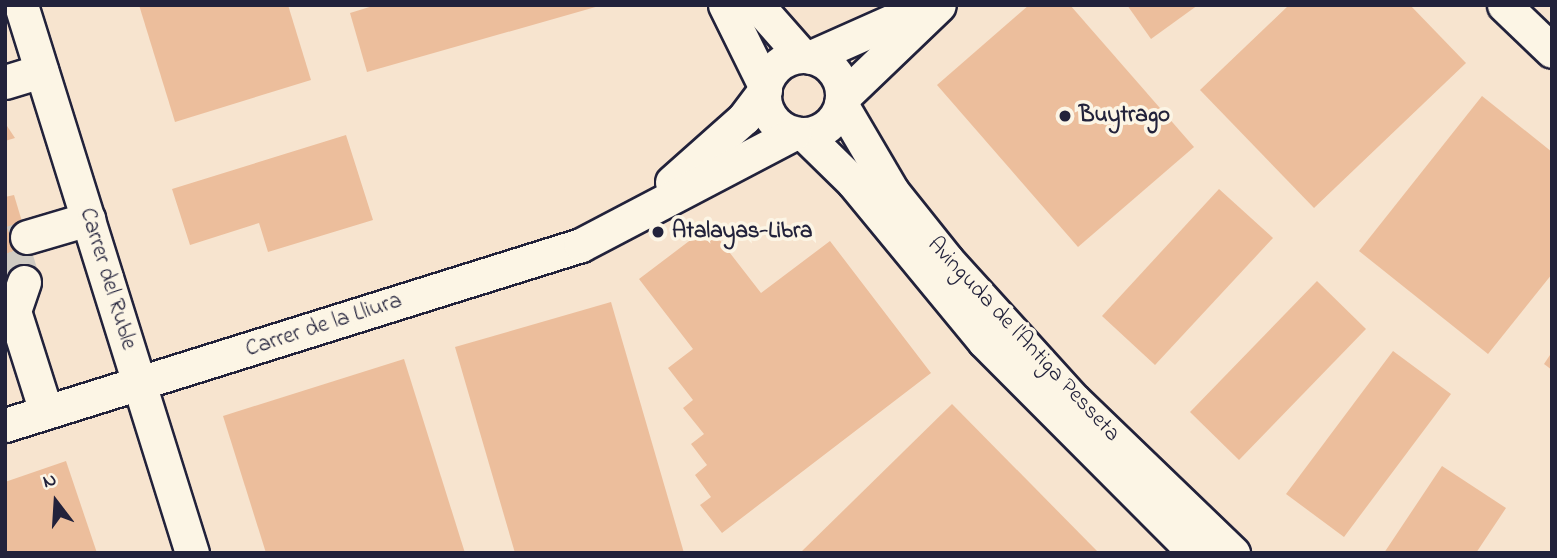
<!DOCTYPE html>
<html>
<head>
<meta charset="utf-8">
<style>
  body { margin:0 }
  #map { position:relative; width:1557px; height:558px; overflow:hidden; background:#fcf5e5; font-family:"Indie Flower",sans-serif }
  div>[style] { position:absolute }
  .built>* { inset:0; background:#f7e4cf }
  .building>* { inset:0; background:#ecbe9c }
  .minor-tunnel>* { height:33px; margin-top:-16.5px; transform-origin:0; background:repeating-linear-gradient(90deg,#d0cbc3 0 33px,transparent 0 50px) }
  .roads { filter:drop-shadow(2px 0 #22223b) drop-shadow(-2px 0 #22223b) drop-shadow(0 2px #22223b) drop-shadow(0 -2px #22223b) }
  .minor>* { height:33px; margin:-16.5px; padding:0 16.5px; transform-origin:16.5px; border-radius:16.5px; background:#fcf5e5 }
  .minor>.ring { margin:-16.5px; padding:0; box-sizing:content-box; background:none; border:33px solid #fcf5e5; border-radius:50% }
  .dots>* { width:19px; height:19px; translate:-50% -50%; box-sizing:border-box; border:4px solid #fcf5e5; border-radius:50% }
  span { translate:-50% -50%; white-space:nowrap; text-align:center; line-height:1.15; -webkit-text-stroke:7px #fcf5e5; paint-order:stroke }
  .poi-label { font-size:23px; color:#22223b; font-weight:700 }
  .left { translate:0 -50%; text-align:left }
  .street-label { font-size:23px; color:#22223b }
  .frame { position:absolute; inset:0; border:7px solid #22223b; pointer-events:none }
  .north { position:absolute; left:21px; top:467px; width:70px; height:70px; -webkit-text-stroke:5px #fcf5e5; paint-order:stroke; rotate:343deg; font-size:19px; font-weight:700; line-height:28px; text-align:center; color:#22223b }
  .north::after { content:''; display:block; margin:auto; width:24px; height:32px; background:#22223b; clip-path:polygon(50% 0,100% 100%,50% 72%,0 100%) }
</style>
</head>
<body>
<div id="map">
  <div class="built">
    <div style="clip-path:polygon(5px 5px,1552px 5px,1552px 553px,5px 553px)"></div>
  </div>
  <div class="building">
    <div style="clip-path:polygon(139px 5px,288px 5px,311px 80px,175px 122px)"></div>
    <div style="clip-path:polygon(376px 5px,599px 5px,599px 6px,367px 72px,350px 13px)"></div>
    <div style="clip-path:polygon(1029px 5px,1070px 5px,1194px 147px,1078px 247px,937px 85px)"></div>
    <div style="clip-path:polygon(1127px 5px,1198px 5px,1151px 39px)"></div>
    <div style="clip-path:polygon(1289px 5px,1410px 5px,1466px 63px,1314px 208px,1200px 90px)"></div>
    <div style="clip-path:polygon(1482px 96px,1552px 152px,1552px 274px,1488px 354px,1359px 251px)"></div>
    <div style="clip-path:polygon(5px 123px,15px 138px,5px 141px)"></div>
    <div style="clip-path:polygon(346px 135px,373px 220px,268px 252px,259px 223px,190px 245px,172px 189px)"></div>
    <div style="clip-path:polygon(1219px 189px,1273px 238px,1155px 365px,1102px 316px)"></div>
    <div style="clip-path:polygon(14px 195px,39px 278px,8px 287px,5px 197px)"></div>
    <div style="clip-path:polygon(709px 226px,761px 293px,830px 241px,931px 373px,722px 533px,700px 505px,711px 497px,695px 475px,707px 465px,691px 444px,704px 434px,683px 408px,693px 400px,668px 368px,693px 349px,639px 279px)"></div>
    <div style="clip-path:polygon(1317px 281px,1366px 329px,1239px 460px,1190px 412px)"></div>
    <div style="clip-path:polygon(611px 302px,684px 553px,515px 553px,455px 347px)"></div>
    <div style="clip-path:polygon(1393px 351px,1451px 394px,1344px 537px,1286px 494px)"></div>
    <div style="clip-path:polygon(1552px 352px,1552px 370px,1544px 364px)"></div>
    <div style="clip-path:polygon(404px 359px,465px 553px,266px 553px,223px 416px)"></div>
    <div style="clip-path:polygon(952px 404px,1099px 553px,800px 553px)"></div>
    <div style="clip-path:polygon(66px 461px,97px 553px,5px 553px,5px 482px)"></div>
    <div style="clip-path:polygon(1442px 466px,1506px 508px,1476px 553px,1384px 553px)"></div>
  </div>
  <div class="minor-tunnel">
    <div style="left:24px;top:282px;width:42px;rotate:-106.7deg"></div>
    <div style="left:12px;top:242px;width:16px;rotate:-18deg"></div>
  </div>
  <div class="roads">
    <div class="minor">
      <div style="left:21px;top:5px;width:574px;rotate:72.67deg"></div>
      <div style="left:725px;top:5px;width:90px;rotate:63.7deg"></div>
      <div style="left:757px;top:5px;width:68px;rotate:48.6deg"></div>
      <div style="left:1504px;top:5px;width:66px;rotate:43.8deg"></div>
      <div class="ring" style="left:764px;top:56px;width:45px;height:45px"></div>
      <div style="left:811px;top:57px;width:126px;rotate:-23.9deg"></div>
      <div style="left:5px;top:82px;width:38px;rotate:-17deg"></div>
      <div style="left:842px;top:98px;width:134px;rotate:-43.8deg"></div>
      <div style="left:841px;top:104px;width:101px;rotate:59.6deg"></div>
      <div style="left:892px;top:191px;width:88px;rotate:51.4deg"></div>
      <div style="left:947px;top:260px;width:189px;rotate:47.8deg"></div>
      <div style="left:1074px;top:400px;width:221px;rotate:43.9deg"></div>
      <div style="left:804px;top:134px;width:69px;rotate:44.4deg"></div>
      <div style="left:853px;top:182px;width:206px;rotate:50.5deg"></div>
      <div style="left:984px;top:341px;width:299px;rotate:45.1deg"></div>
      <div style="left:672px;top:182px;width:96px;rotate:-41.6deg"></div>
      <div style="left:744px;top:118px;width:35px;rotate:-53deg"></div>
      <div style="left:27px;top:237px;width:64px;rotate:-16.4deg"></div>
      <div style="left:24px;top:282px;width:31px;rotate:109deg"></div>
      <div style="left:14px;top:311px;width:106px;rotate:72.4deg"></div>
      <div style="left:5px;top:425px;width:603px;rotate:-17.35deg"></div>
      <div style="left:581px;top:245px;width:241px;rotate:-27.7deg"></div>
    </div>
  </div>
  <div class="dots">
    <div style="left:1065px;top:116px;background:#22223b"></div>
    <div style="left:658px;top:232px;background:#22223b"></div>
  </div>
  <div class="poi-label">
    <span class="left" style="left:1079px;top:116px">Buytrago</span>
    <span class="left" style="left:672px;top:232px">Atalayas-Libra</span>
  </div>
  <div class="street-label">
    <span style="left:107px;top:279px;rotate:73deg">Carrer del Ruble</span>
    <span style="left:324px;top:326px;rotate:-18deg">Carrer de la Lliura</span>
    <span style="left:1023px;top:340px;rotate:47deg">Avinguda de l'Antiga Pesseta</span>
  </div>
  <div class="frame"></div>
  <div class="north">N</div>
</div>
</body>
</html>
